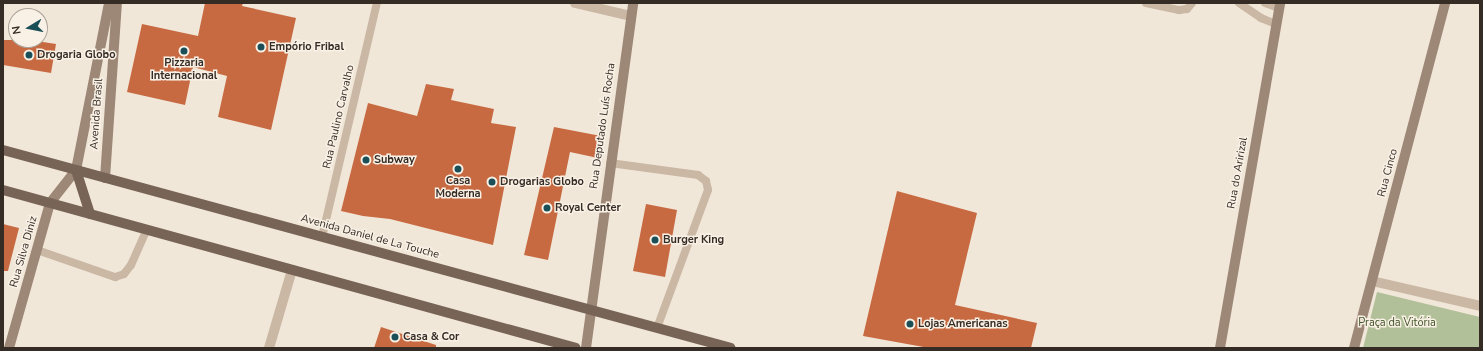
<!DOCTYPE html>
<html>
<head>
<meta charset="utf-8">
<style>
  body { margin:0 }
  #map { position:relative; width:1483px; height:351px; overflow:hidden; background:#f1e7d9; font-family:"Nunito Sans",sans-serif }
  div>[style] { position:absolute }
  .green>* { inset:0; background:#b1c099 }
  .building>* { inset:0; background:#c86a41 }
  .lane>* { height:8px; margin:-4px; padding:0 4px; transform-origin:4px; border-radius:4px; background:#cab8a5 }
  .street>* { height:10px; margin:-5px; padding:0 5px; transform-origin:5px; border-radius:5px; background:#cab8a5 }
  .secondary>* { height:10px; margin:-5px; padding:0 5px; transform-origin:5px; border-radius:5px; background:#9d8776 }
  .primary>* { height:10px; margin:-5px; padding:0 5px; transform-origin:5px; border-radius:5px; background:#776457 }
  .dots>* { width:11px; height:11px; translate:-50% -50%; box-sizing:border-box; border:2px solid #f9f1e5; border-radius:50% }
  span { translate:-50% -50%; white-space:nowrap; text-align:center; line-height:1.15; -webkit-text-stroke:3px #f9f1e5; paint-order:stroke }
  .poi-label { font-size:11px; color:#352c26; font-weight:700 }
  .left { translate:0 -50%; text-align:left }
  .street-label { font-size:11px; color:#352c26 }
  .park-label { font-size:11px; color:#42542a }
  .frame { position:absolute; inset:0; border:4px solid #352c26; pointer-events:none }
  .north { position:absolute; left:8px; top:8px; width:40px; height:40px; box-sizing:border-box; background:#f9f1e5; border:1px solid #aba299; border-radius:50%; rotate:260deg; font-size:11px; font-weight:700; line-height:16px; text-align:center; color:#352c26 }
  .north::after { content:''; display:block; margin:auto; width:14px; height:18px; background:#1b4f57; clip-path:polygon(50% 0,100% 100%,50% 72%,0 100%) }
</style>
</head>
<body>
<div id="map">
  <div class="green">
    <div style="clip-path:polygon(1377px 292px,1480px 317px,1480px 348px,1363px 348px)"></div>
  </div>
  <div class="building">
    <div style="clip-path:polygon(205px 3px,243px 3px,242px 6px,296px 18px,271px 130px,218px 117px,227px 76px,193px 67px,185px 105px,127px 92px,142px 24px,198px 36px)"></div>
    <div style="clip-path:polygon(3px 40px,30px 40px,56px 44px,51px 73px,3px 65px)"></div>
    <div style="clip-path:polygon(426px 84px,454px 89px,451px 100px,494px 109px,491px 123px,516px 127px,493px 245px,390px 219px,363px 216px,341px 211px,368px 103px,417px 116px)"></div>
    <div style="clip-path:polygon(554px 127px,601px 136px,598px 158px,570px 152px,548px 260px,524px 255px)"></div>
    <div style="clip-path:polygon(897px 191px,977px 213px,955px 305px,1037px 323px,1031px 348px,929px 348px,863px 336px)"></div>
    <div style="clip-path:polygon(646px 204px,677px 210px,665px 277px,633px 271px)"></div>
    <div style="clip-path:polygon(3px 224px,19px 228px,8px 271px,3px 271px)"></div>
    <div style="clip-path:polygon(381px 327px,436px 345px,436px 348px,374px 348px)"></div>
  </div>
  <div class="lane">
    <div style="left:1146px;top:3px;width:34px;rotate:12deg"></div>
    <div style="left:1179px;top:10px;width:8px;rotate:-7deg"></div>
    <div style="left:1187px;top:9px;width:8px;rotate:-50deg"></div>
    <div style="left:1239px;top:3px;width:27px;rotate:34deg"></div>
    <div style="left:1261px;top:18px;width:16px;rotate:22deg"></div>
    <div style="left:1265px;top:3px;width:15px;rotate:20deg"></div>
    <div style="left:610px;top:163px;width:89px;rotate:7.8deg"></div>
    <div style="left:698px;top:175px;width:10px;rotate:37deg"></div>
    <div style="left:706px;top:181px;width:9px;rotate:77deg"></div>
    <div style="left:708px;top:190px;width:147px;rotate:110.3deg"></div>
    <div style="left:322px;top:237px;width:240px;rotate:-76.8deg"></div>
    <div style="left:37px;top:250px;width:83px;rotate:19.1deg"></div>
    <div style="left:115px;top:277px;width:9px;rotate:-18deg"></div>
    <div style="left:124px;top:274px;width:11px;rotate:-52deg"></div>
    <div style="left:131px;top:265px;width:39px;rotate:-66deg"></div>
  </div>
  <div class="street">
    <div style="left:575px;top:3px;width:57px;rotate:13.1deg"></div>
    <div style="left:1372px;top:281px;width:111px;rotate:13deg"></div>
    <div style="left:269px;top:348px;width:81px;rotate:-73.6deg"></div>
  </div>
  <div class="secondary">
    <div style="left:105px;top:178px;width:175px;rotate:-86.1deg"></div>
    <div style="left:9px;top:348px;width:151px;rotate:-74.2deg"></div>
    <div style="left:50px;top:203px;width:42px;rotate:-51.8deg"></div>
    <div style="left:76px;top:170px;width:170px;rotate:-78.8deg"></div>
    <div style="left:586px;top:348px;width:348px;rotate:-82.2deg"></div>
    <div style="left:1220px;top:348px;width:350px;rotate:-80.1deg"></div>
    <div style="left:1354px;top:348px;width:357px;rotate:-75.2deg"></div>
  </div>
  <div class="primary">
    <div style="left:3px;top:150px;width:754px;rotate:15.22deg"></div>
    <div style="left:76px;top:170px;width:46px;rotate:72.3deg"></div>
    <div style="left:3px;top:190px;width:594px;rotate:15.42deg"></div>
  </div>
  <div class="dots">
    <div style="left:261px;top:47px;background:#1b4f57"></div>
    <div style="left:184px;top:51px;background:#1b4f57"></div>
    <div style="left:29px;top:55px;background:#1b4f57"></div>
    <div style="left:366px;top:160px;background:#1b4f57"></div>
    <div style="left:458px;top:169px;background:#1b4f57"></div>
    <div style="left:492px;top:182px;background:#1b4f57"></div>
    <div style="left:547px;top:208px;background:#1b4f57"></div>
    <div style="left:655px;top:240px;background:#1b4f57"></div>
    <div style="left:910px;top:324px;background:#1b4f57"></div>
    <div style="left:395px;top:337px;background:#1b4f57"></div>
  </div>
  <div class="poi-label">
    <span class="left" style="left:269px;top:47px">Empório Fribal</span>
    <span class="left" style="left:37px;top:55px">Drogaria Globo</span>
    <span style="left:184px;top:70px">Pizzaria<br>Internacional</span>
    <span class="left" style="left:374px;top:160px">Subway</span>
    <span style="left:458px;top:188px">Casa<br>Moderna</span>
    <span class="left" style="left:500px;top:182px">Drogarias Globo</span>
    <span class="left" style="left:555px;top:208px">Royal Center</span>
    <span class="left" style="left:663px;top:240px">Burger King</span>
    <span class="left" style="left:918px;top:324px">Lojas Americanas</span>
    <span class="left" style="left:403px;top:337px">Casa &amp; Cor</span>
  </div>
  <div class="street-label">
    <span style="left:97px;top:114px;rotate:-86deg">Avenida Brasil</span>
    <span style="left:339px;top:117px;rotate:-77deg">Rua Paulino Carvalho</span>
    <span style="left:603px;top:126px;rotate:-82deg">Rua Deputado Luís Rocha</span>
    <span style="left:1238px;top:173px;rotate:-80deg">Rua do Aririzal</span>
    <span style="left:1388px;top:173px;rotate:-75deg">Rua Cinco</span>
    <span style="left:370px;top:237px;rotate:15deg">Avenida Daniel de La Touche</span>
    <span style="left:24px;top:252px;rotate:-74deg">Rua Silva Diniz</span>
  </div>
  <div class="park-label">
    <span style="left:1397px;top:323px">Praça da Vitória</span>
  </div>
  <div class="frame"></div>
  <div class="north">N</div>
</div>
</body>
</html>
